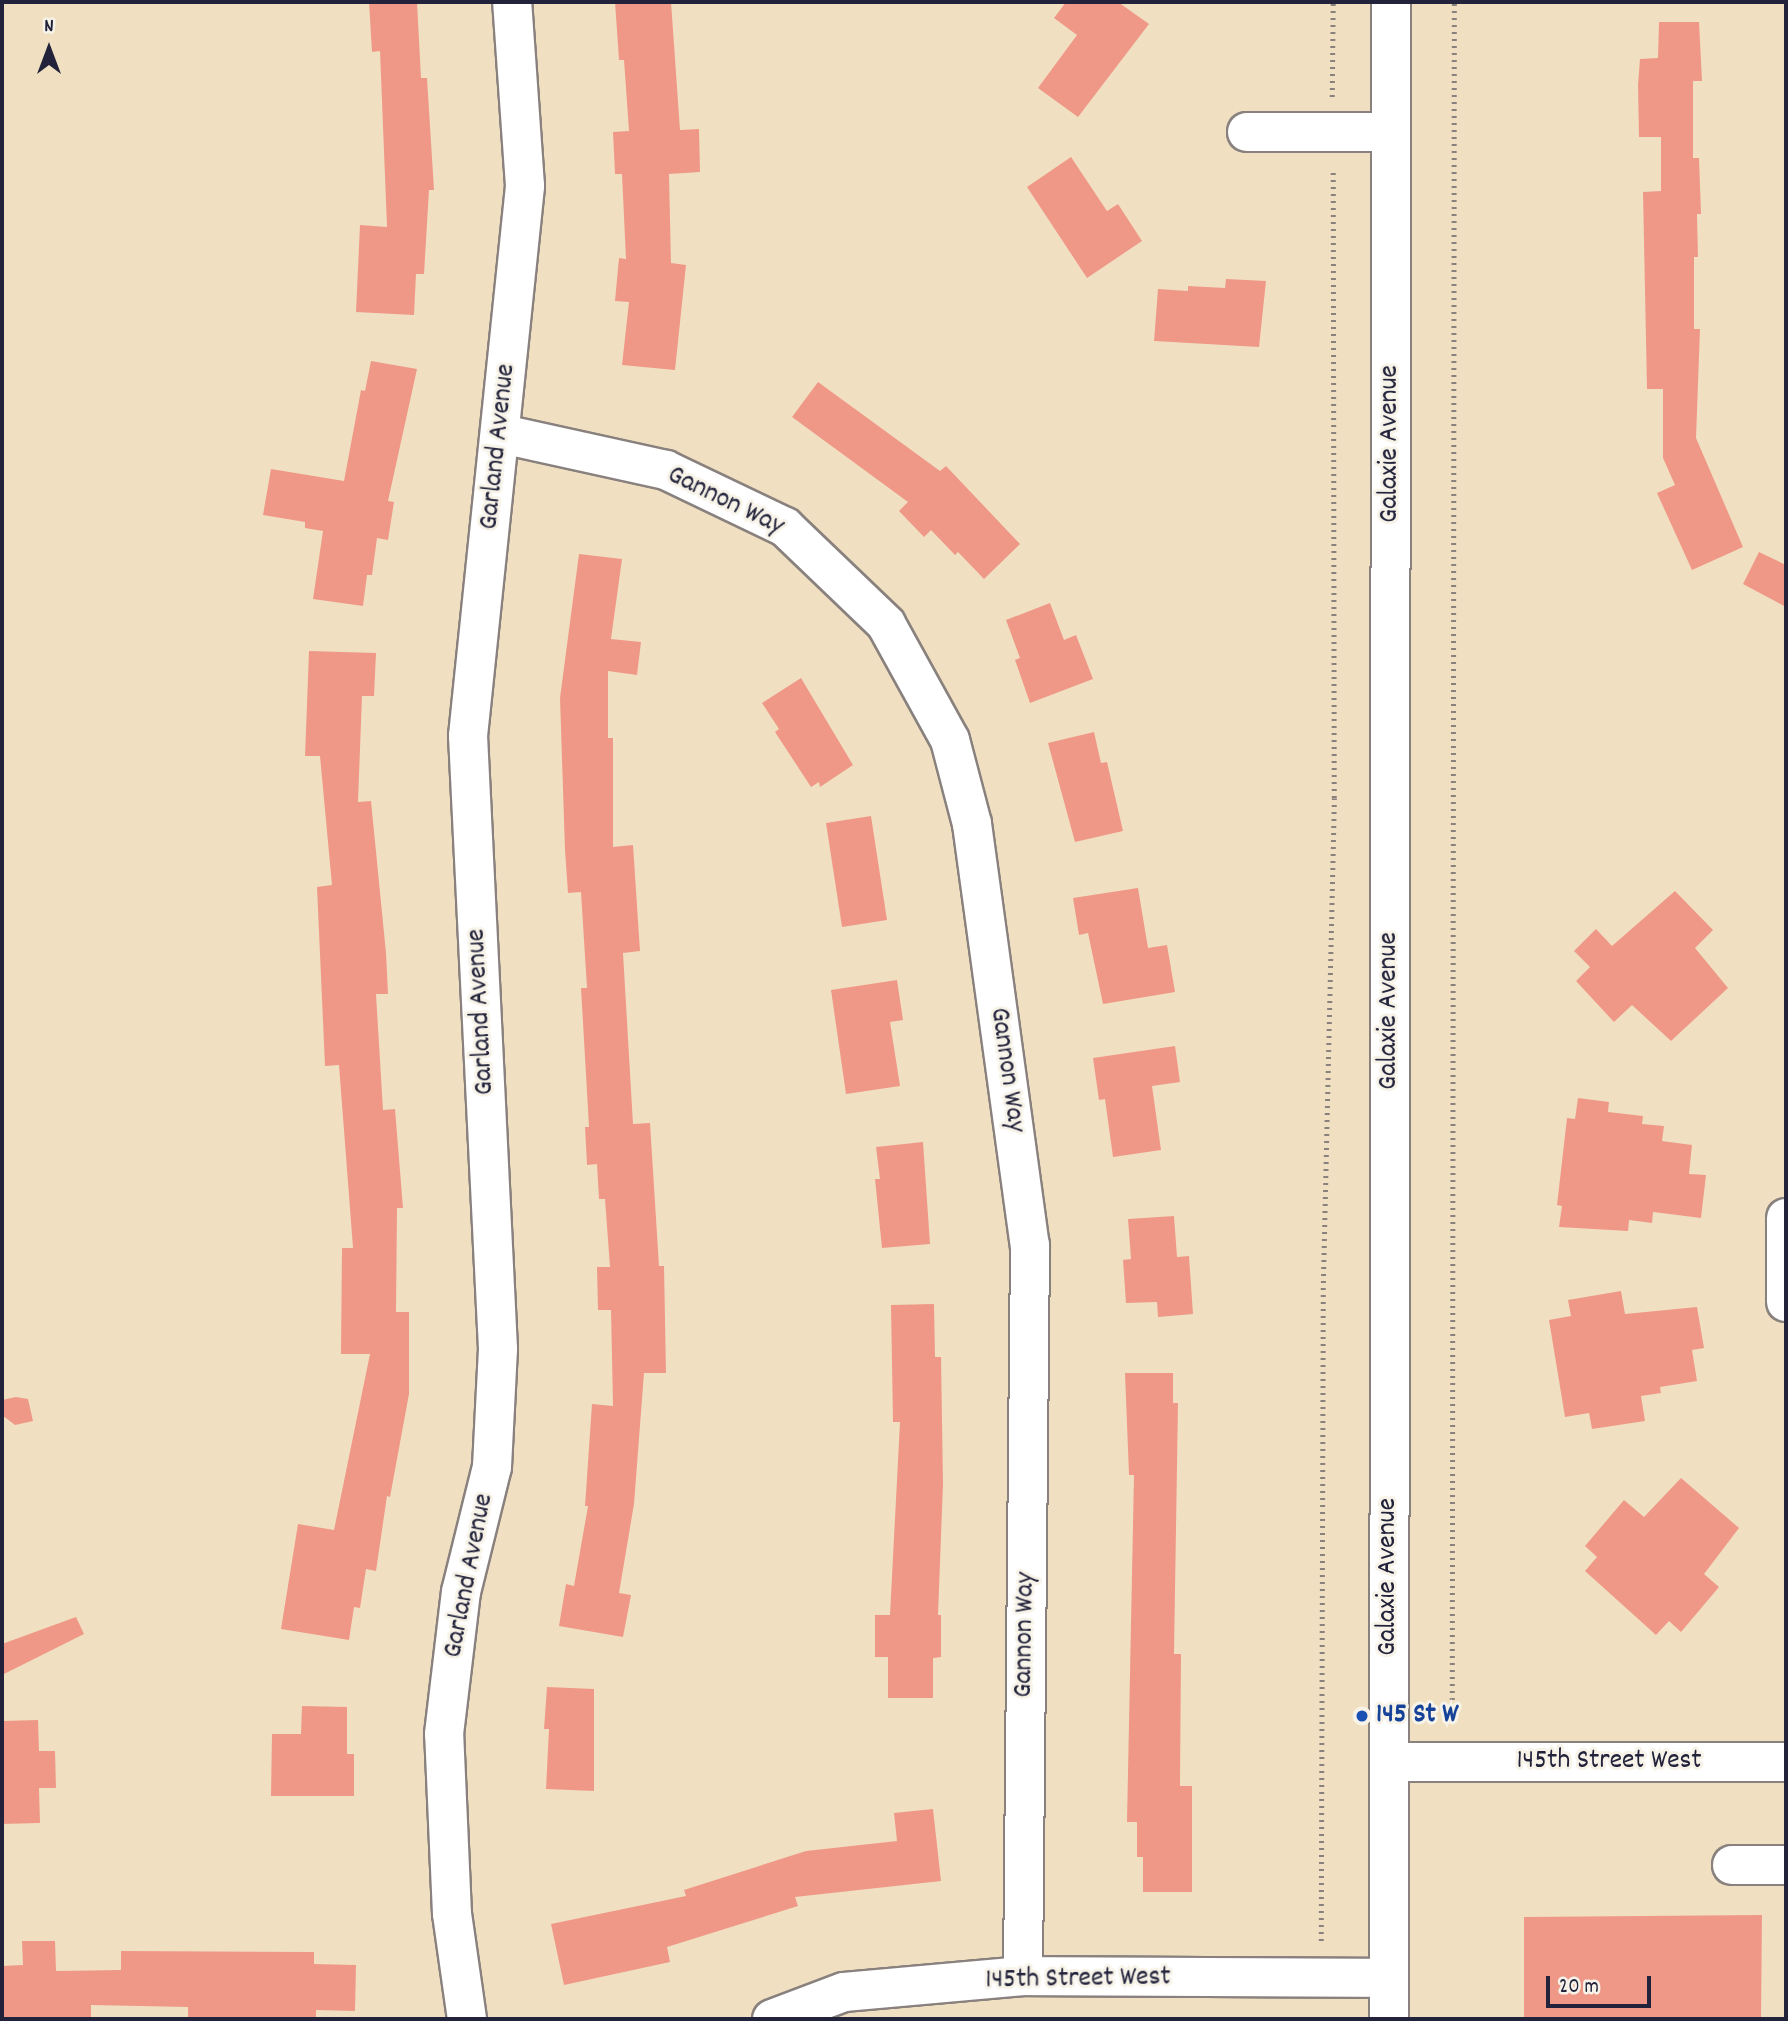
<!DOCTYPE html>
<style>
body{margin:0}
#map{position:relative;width:1788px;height:2021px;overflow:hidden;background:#f0e0c1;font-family:Dekko,sans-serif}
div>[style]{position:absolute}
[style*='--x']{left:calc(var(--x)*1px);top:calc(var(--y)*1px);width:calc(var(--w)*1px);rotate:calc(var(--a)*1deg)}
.building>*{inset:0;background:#ef9888}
.path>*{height:4.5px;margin-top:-2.25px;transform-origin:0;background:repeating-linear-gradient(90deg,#89817e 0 2px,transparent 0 7px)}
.roads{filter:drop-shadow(2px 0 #89817e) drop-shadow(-2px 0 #89817e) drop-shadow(0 2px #89817e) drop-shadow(0 -2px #89817e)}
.minor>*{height:38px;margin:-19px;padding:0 19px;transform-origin:19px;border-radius:19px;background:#fff}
.dots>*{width:19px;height:19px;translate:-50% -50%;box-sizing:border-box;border:4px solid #f7f3e8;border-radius:50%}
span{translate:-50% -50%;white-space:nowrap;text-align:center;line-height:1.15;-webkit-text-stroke:6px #f7f3e8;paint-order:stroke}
.street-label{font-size:28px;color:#22223b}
.transit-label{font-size:28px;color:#164399;font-weight:700}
.left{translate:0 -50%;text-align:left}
.frame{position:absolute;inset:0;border:4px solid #22223b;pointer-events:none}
.north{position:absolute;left:14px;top:14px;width:70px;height:70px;-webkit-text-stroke:5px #f7f3e8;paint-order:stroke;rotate:0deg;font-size:19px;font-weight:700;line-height:28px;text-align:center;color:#22223b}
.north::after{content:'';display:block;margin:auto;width:24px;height:32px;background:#22223b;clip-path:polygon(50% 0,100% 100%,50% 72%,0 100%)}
.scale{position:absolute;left:1546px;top:1976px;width:105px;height:32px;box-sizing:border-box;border:4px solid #22223b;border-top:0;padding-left:9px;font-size:21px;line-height:24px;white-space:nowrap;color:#22223b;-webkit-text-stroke:5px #f7f3e8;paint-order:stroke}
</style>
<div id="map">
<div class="building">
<div style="clip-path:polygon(369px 2px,417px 2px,421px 78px,427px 78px,434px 190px,429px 190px,424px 274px,416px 274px,414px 315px,356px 312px,360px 225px,387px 227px,380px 51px,372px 52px)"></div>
<div style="clip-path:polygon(615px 2px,671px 2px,680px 130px,699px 129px,700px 172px,669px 174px,671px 263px,686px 265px,675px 370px,622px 365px,629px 302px,615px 301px,619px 258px,626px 259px,622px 174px,615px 174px,613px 132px,629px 131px,624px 60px,619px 60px)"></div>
<div style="clip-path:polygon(1066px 2px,1118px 2px,1149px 24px,1078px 117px,1038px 88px,1077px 35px,1054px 18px)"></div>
<div style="clip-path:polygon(1659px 22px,1699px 22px,1702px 81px,1693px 81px,1693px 158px,1699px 158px,1701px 214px,1697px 214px,1698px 257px,1694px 257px,1694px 329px,1700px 329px,1696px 438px,1743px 547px,1692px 570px,1657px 493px,1675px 485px,1663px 458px,1663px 389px,1647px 389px,1643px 192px,1661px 191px,1661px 137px,1639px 137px,1638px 85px,1640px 59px,1658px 58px)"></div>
<div style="clip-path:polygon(1071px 157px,1107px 211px,1118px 204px,1142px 241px,1087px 278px,1027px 187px)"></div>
<div style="clip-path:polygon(1226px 279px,1266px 281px,1259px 347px,1154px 341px,1158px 289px,1188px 291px,1188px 286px,1225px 288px)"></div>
<div style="clip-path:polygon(371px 361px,417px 369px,388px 501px,394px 502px,388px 540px,377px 538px,372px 575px,367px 575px,363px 606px,313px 599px,323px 531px,305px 528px,305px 522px,263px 515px,271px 469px,344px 481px,361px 390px,365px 391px)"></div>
<div style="clip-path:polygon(818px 382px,940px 471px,946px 466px,1020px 544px,984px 579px,958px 552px,955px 555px,931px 530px,924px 537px,899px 511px,908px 502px,792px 417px)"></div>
<div style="clip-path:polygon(1759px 552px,1786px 565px,1786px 607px,1743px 584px)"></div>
<div style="clip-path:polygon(579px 554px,622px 559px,611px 639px,641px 642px,637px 675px,608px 671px,608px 738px,613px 738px,613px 847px,633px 845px,640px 951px,623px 953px,633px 1124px,650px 1123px,659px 1266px,664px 1266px,666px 1373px,644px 1373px,634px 1504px,619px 1593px,631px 1595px,623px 1637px,559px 1626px,566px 1584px,574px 1586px,588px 1506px,585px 1506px,592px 1404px,613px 1406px,611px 1310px,598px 1310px,597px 1267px,610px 1267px,605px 1199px,599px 1199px,597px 1164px,587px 1165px,585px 1127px,589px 1127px,581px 988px,587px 988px,581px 892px,568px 893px,565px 850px,560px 698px)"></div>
<div style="clip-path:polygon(1050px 603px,1064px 640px,1076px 635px,1093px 679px,1030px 703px,1015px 660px,1020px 658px,1006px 620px)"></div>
<div style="clip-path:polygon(309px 651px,376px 653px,374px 696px,362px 696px,358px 802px,371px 801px,386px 953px,388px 994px,376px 994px,383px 1110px,395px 1109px,403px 1208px,397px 1208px,396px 1312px,409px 1312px,409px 1394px,390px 1497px,387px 1496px,376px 1571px,366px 1569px,360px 1608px,354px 1607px,349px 1640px,281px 1629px,298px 1524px,334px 1530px,370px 1354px,341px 1354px,342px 1248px,353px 1248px,339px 1065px,325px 1066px,317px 887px,332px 885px,320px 756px,305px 756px)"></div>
<div style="clip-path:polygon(801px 678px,853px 765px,820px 787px,819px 782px,811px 787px,775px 732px,779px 729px,762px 703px)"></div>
<div style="clip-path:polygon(1094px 732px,1101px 763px,1107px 762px,1123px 831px,1075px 842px,1048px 743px)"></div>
<div style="clip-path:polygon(871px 816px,887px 920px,842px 927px,826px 823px)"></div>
<div style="clip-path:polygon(1138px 888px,1148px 948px,1167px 945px,1175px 992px,1103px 1004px,1088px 933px,1079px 935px,1073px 898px)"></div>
<div style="clip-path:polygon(1675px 891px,1713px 930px,1695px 948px,1728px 988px,1671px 1041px,1632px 1005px,1614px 1022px,1576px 981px,1590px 967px,1574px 951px,1596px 929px,1612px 946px)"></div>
<div style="clip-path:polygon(897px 980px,903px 1020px,890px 1022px,900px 1086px,846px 1094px,831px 990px)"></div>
<div style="clip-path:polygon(1175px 1046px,1180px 1082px,1152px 1086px,1161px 1150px,1113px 1157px,1105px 1099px,1099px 1100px,1093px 1058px)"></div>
<div style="clip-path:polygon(1578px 1098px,1609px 1102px,1608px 1112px,1643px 1116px,1642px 1124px,1664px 1126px,1662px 1141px,1692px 1145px,1689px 1174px,1706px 1175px,1701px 1218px,1653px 1212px,1652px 1223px,1629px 1220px,1628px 1231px,1559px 1227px,1562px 1206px,1557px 1205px,1567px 1118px,1575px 1119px)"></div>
<div style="clip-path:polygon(923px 1142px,930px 1244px,882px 1248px,875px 1179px,880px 1179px,876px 1147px)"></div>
<div style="clip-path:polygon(1174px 1216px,1177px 1257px,1189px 1256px,1193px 1314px,1158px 1317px,1157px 1302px,1126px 1303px,1123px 1260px,1131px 1259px,1128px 1219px)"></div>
<div style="clip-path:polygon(1621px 1291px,1625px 1314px,1697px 1307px,1704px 1348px,1692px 1350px,1697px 1381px,1660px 1387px,1661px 1393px,1641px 1396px,1645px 1421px,1592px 1429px,1589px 1413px,1565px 1417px,1549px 1320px,1571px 1316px,1568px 1300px)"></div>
<div style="clip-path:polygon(934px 1304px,935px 1357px,941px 1357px,943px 1484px,938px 1615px,941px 1615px,941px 1657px,933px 1658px,933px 1698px,888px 1698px,888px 1657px,875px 1657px,875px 1615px,890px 1615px,900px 1422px,893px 1422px,891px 1305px)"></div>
<div style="clip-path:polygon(1125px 1373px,1173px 1373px,1173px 1403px,1178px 1403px,1174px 1654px,1181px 1654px,1180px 1786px,1192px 1786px,1192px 1892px,1143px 1892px,1143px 1857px,1137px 1857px,1137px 1822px,1127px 1822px,1134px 1475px,1129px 1475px)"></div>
<div style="clip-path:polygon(16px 1397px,28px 1399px,33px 1421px,15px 1425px,2px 1415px,2px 1400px)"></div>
<div style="clip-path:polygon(1681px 1478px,1739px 1528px,1704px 1574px,1719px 1587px,1681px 1632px,1669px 1621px,1656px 1635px,1585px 1571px,1597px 1557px,1585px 1546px,1624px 1500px,1644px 1517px)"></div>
<div style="clip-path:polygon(76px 1617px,84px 1634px,2px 1675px,2px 1644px)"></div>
<div style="clip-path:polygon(547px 1687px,594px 1689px,594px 1791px,546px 1789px,549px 1729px,544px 1729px)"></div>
<div style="clip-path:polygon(302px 1706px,347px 1707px,347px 1754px,354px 1754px,354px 1796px,271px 1796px,272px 1734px,301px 1734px)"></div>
<div style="clip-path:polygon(38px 1720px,39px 1751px,55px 1751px,56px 1788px,39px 1788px,40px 1823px,2px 1824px,2px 1721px)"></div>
<div style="clip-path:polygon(933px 1809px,941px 1881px,795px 1897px,798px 1906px,667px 1947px,670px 1962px,564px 1985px,551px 1924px,686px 1896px,684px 1890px,806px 1851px,897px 1841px,894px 1813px)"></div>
<div style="clip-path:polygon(1762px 1915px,1761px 2019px,1524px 2019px,1524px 1917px)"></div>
<div style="clip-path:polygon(22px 1941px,55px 1941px,56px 1971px,121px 1970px,121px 1951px,314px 1952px,314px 1964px,356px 1965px,355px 2011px,316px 2010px,316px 2019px,269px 2019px,188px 2017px,188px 2007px,91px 2005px,91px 2017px,2px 2018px,2px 1966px,23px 1965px)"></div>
</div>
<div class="path">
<div style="--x:1332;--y:97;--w:95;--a:-89.4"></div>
<div style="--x:1452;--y:1721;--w:1719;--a:-89.93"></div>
<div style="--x:1321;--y:1941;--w:651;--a:-89.82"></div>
<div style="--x:1323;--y:1290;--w:492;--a:-88.7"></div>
<div style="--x:1334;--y:798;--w:629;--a:-90.09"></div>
</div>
<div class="roads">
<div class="minor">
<div style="--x:1247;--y:132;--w:144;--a:0"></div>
<div style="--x:502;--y:434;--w:168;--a:12.4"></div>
<div style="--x:666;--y:470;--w:132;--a:25.6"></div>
<div style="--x:785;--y:527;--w:140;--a:43.8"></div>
<div style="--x:886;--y:624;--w:132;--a:61.1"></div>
<div style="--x:950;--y:740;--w:87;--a:75.3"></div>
<div style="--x:972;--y:824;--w:425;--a:82.2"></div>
<div style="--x:1030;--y:1245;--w:731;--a:90.55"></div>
<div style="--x:1786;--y:1218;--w:84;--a:90"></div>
<div style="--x:1389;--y:1762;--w:397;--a:0"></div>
<div style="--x:1732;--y:1865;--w:54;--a:0"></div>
<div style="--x:467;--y:2019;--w:106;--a:-98.1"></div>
<div style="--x:452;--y:1914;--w:180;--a:-92.5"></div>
<div style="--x:444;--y:1734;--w:143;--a:-83.2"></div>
<div style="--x:461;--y:1592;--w:129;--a:-76.1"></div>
<div style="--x:492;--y:1467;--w:118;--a:-87.1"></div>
<div style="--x:498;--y:1349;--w:614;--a:-92.8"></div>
<div style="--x:468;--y:736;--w:553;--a:-84.08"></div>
<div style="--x:525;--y:186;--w:184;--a:-94"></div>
<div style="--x:772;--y:2019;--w:77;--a:-20.6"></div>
<div style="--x:844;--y:1992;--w:180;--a:-5.1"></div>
<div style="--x:1023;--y:1976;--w:366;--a:0.3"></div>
<div style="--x:1389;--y:2019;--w:2017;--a:-89.94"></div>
</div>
</div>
<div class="dots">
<div style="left:1362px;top:1716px;background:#1a4fb4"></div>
</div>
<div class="street-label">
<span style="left:1391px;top:444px;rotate:-90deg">Galaxie Avenue</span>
<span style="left:499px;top:447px;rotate:-84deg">Garland Avenue</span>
<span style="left:725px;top:502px;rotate:26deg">Gannon Way</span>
<span style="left:1390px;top:1011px;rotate:-90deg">Galaxie Avenue</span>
<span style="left:482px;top:1012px;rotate:-93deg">Garland Avenue</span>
<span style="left:1006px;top:1070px;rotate:82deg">Gannon Way</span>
<span style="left:470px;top:1576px;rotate:-79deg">Garland Avenue</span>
<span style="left:1389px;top:1577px;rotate:-90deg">Galaxie Avenue</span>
<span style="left:1026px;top:1635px;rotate:-89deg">Gannon Way</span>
<span style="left:1609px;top:1762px">145th Street West</span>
<span style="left:1078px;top:1980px;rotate:-1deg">145th Street West</span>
</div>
<div class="transit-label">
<span class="left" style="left:1376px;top:1716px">145 St W</span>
</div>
<div class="frame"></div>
<div class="north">N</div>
<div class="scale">20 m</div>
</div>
